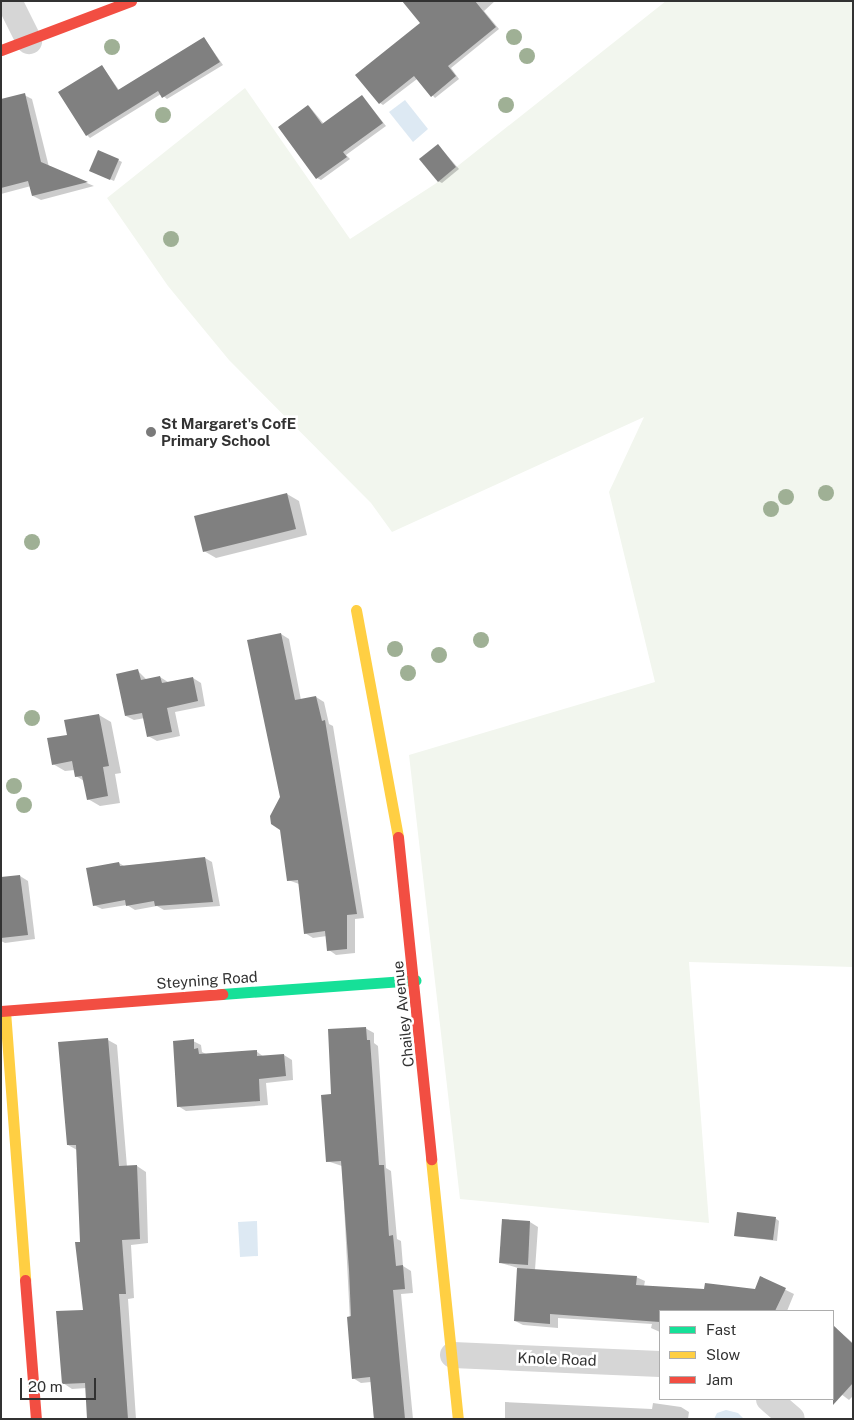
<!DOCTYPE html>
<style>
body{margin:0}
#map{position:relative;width:854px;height:1420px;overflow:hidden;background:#fff;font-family:"Public Sans",sans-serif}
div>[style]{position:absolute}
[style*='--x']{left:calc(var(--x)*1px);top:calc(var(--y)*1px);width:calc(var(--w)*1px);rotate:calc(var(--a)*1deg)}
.green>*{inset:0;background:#f2f6ee}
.water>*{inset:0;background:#dde9f3}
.shadow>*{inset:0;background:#0003}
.building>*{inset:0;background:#808080}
.street>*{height:26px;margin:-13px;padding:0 13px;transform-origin:13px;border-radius:13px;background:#d6d6d6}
.fast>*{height:11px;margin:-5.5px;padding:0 5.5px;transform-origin:5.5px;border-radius:5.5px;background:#16e098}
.slow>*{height:11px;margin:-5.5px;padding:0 5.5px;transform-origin:5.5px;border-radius:5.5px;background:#ffcf43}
.jam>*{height:11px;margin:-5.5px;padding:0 5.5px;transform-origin:5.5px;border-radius:5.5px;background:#f24e42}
.trees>*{width:16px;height:16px;margin:-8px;border-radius:50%;background:#9fb095}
.dots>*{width:14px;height:14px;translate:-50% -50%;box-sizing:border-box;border:2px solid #fff;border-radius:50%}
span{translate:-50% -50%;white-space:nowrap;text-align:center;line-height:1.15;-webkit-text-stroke:5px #fff;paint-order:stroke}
.poi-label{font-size:15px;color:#323232;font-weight:700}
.left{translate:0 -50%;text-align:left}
.street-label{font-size:15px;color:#323232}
.frame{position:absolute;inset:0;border:2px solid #323232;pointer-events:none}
.legend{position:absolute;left:659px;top:1310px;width:175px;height:90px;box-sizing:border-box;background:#fff;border:1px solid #adadad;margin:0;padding:6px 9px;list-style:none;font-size:15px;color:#323232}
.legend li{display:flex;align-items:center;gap:10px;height:25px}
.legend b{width:25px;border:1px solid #adadad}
.scale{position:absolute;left:20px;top:1378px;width:76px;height:22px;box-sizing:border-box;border:2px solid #323232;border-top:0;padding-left:6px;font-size:15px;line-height:18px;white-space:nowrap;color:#323232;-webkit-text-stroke:4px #fff;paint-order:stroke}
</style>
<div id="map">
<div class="green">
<div style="clip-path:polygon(666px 1px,853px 1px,853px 967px,689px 962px,709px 1223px,460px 1199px,409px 755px,655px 682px,609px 492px,644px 417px,392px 532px,371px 503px,229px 360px,168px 286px,107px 198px,245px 88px,350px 239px,435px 184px)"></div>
</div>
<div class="water">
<div style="clip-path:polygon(405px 100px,428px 129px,413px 142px,389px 112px)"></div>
<div style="clip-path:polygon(257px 1221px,258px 1256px,240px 1257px,238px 1222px)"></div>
<div style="clip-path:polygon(726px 1410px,738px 1413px,744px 1419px,714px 1419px,717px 1413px)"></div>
</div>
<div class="shadow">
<div style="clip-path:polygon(415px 1px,495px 1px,484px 11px,499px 29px,451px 68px,459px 79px,435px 98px,417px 79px,383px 105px,380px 103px,422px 23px)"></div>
<div style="clip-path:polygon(204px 38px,223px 65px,167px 99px,161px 94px,90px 138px,87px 135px,102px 66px,119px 90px)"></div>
<div style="clip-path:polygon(24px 95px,32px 99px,49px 167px,94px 186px,41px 200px,33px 196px,31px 186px,1px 194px,1px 166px)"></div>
<div style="clip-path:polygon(362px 96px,386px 126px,346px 155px,350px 159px,321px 180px,317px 178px,309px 106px,324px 124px)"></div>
<div style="clip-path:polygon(438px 145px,459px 169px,442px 183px,438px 181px)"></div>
<div style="clip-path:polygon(118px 160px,122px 162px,114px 181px,94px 172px)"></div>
<div style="clip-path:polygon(287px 494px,299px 501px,307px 535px,216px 558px,204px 551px)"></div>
<div style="clip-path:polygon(281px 634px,289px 639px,301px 700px,316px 697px,324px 702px,329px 724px,333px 726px,364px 918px,355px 919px,355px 953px,336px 955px,329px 950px,327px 936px,313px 938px,305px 933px,299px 884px,288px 880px,281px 798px)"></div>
<div style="clip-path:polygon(138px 671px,147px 680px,160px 677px,168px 682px,193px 678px,201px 683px,205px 706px,175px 712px,180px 736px,157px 741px,148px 736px,145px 718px,134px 720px,126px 716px)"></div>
<div style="clip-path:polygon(99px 715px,111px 722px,121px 773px,115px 774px,120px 803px,100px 806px,88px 799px,84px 781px,76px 776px,75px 770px,65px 771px,53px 764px)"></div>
<div style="clip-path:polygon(205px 858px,212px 862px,220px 906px,164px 910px,157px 906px,135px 910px,127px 905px,102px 909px,94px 905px,119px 863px,124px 866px)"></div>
<div style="clip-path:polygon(20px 876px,28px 881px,35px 939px,5px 943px,1px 941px,1px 879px)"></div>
<div style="clip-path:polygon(365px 1028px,374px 1033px,374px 1043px,378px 1046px,386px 1168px,391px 1171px,397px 1239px,401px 1241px,403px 1266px,411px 1271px,413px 1293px,401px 1294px,413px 1419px,374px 1419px,371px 1382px,361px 1383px,353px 1378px,342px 1166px,327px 1161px,332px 1095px)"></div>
<div style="clip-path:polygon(108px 1040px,117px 1045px,127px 1167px,137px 1166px,146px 1172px,148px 1243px,131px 1245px,134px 1298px,128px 1299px,136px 1419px,88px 1419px,87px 1388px,72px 1389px,63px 1383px,84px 1311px,77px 1150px,68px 1145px)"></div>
<div style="clip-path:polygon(193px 1041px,201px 1045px,202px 1052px,206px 1054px,256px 1051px,264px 1057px,284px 1055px,292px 1060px,293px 1080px,266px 1083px,268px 1105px,186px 1111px,178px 1106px)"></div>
<div style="clip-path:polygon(775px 1218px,779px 1221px,777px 1241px,735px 1236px)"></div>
<div style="clip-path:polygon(530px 1222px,538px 1227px,535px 1270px,636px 1277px,645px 1281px,644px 1286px,705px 1290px,756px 1290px,761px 1278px,794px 1294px,787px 1311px,660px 1311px,660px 1332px,651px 1328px,652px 1324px,558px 1318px,558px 1328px,523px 1325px,515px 1321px,518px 1268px,501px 1263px)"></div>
<div style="clip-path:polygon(833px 1326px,853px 1343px,853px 1396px,849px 1400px,833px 1388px)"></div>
<div style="clip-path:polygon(505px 1402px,652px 1409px,653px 1403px,681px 1407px,689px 1412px,688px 1419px,505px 1419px)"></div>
</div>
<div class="building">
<div style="clip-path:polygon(402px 1px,475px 1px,496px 27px,448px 66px,456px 76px,431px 97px,414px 76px,379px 104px,355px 75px,420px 23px)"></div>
<div style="clip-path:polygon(204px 37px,220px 62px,162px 98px,158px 91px,86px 136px,58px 92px,102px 65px,118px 90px)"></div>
<div style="clip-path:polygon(25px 93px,41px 162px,88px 182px,32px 196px,28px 181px,1px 188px,1px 99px)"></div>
<div style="clip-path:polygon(362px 95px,383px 123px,343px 152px,347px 157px,316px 179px,278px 127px,308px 105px,322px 124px)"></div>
<div style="clip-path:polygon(438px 144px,456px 167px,438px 182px,419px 159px)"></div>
<div style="clip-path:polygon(98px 150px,119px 159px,110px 180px,89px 171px)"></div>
<div style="clip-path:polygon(287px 493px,296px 529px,203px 552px,194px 516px)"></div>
<div style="clip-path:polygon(281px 633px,295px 700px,316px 696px,322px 721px,325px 720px,357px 914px,347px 915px,347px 949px,327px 951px,325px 931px,304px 934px,298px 880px,287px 881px,280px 830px,271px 824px,270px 816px,280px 797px,247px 640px)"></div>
<div style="clip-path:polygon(138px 669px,141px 680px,160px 676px,162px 683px,193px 677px,198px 701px,167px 708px,172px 732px,147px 737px,142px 713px,125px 716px,116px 674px)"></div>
<div style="clip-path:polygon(99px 714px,109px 766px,103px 767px,108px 796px,87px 800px,82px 776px,75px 777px,72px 761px,52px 765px,47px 738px,67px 735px,64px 720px)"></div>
<div style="clip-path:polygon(205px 857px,213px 902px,155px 906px,154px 901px,126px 906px,125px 900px,93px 906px,86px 868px,119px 862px,120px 866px)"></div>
<div style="clip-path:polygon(20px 875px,28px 935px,1px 938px,1px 877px)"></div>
<div style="clip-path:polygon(366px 1027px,367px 1040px,370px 1040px,379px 1165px,384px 1165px,389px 1236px,393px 1235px,396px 1266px,403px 1265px,405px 1289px,393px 1290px,405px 1419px,374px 1419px,370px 1377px,352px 1379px,347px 1317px,351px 1316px,349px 1270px,341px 1161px,326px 1162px,321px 1095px,331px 1094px,328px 1029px)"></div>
<div style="clip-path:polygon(108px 1038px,119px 1166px,137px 1165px,140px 1239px,122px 1240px,126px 1294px,119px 1294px,128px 1419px,87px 1419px,85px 1383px,62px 1384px,58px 1335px,56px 1311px,83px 1310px,75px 1242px,80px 1242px,76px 1145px,67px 1145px,58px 1042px)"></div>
<div style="clip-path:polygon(194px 1039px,194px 1049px,198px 1048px,199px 1054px,257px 1050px,257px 1056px,284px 1054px,286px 1076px,259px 1079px,260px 1101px,177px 1107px,173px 1041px)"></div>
<div style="clip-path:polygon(737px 1212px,776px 1217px,773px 1240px,734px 1236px)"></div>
<div style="clip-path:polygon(502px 1219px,530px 1221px,528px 1265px,499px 1263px)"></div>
<div style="clip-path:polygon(517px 1268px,637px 1276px,636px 1285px,704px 1289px,705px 1283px,755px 1289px,760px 1276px,786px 1288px,775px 1311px,660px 1311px,660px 1322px,550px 1314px,550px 1324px,514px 1321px)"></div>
<div style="clip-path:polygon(833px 1325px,853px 1344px,853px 1383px,833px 1405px)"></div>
</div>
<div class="street">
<div style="--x:9;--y:1;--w:45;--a:63.4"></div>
<div style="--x:453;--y:1355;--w:207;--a:2.5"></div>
<div style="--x:769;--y:1399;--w:30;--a:41"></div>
</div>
<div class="fast">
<div style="--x:222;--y:994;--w:194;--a:-4.1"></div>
</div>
<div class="slow">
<div style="--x:356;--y:610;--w:231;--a:79.5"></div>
<div style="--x:5;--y:1011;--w:270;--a:85.7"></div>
<div style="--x:431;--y:1159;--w:261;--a:84.1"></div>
</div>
<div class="jam">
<div style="--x:1;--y:50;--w:139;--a:-20.7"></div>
<div style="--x:398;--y:837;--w:324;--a:84.1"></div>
<div style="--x:1;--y:1011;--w:222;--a:-4.4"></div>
<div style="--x:25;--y:1280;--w:139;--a:85.5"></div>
</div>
<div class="trees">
<div style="left:514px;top:37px"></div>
<div style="left:112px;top:47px"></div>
<div style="left:527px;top:56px"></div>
<div style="left:506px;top:105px"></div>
<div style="left:163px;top:115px"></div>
<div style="left:171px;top:239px"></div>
<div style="left:826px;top:493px"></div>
<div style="left:786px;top:497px"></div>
<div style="left:771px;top:509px"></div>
<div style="left:32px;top:542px"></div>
<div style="left:481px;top:640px"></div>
<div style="left:395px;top:649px"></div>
<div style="left:439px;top:655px"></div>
<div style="left:408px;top:673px"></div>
<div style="left:32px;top:718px"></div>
<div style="left:14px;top:786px"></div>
<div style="left:24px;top:805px"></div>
</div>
<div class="dots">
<div style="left:151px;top:432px;background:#7a7a7a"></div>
</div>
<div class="poi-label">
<span class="left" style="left:161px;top:432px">St Margaret's CofE<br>Primary School</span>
</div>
<div class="street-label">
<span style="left:207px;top:980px;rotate:-4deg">Steyning Road</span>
<span style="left:403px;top:1014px;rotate:-96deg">Chailey Avenue</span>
<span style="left:557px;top:1359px;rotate:2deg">Knole Road</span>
</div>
<div class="frame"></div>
<ul class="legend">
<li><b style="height:6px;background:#16e098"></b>Fast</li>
<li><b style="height:6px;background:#ffcf43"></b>Slow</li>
<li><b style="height:6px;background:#f24e42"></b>Jam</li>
</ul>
<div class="scale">20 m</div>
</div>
